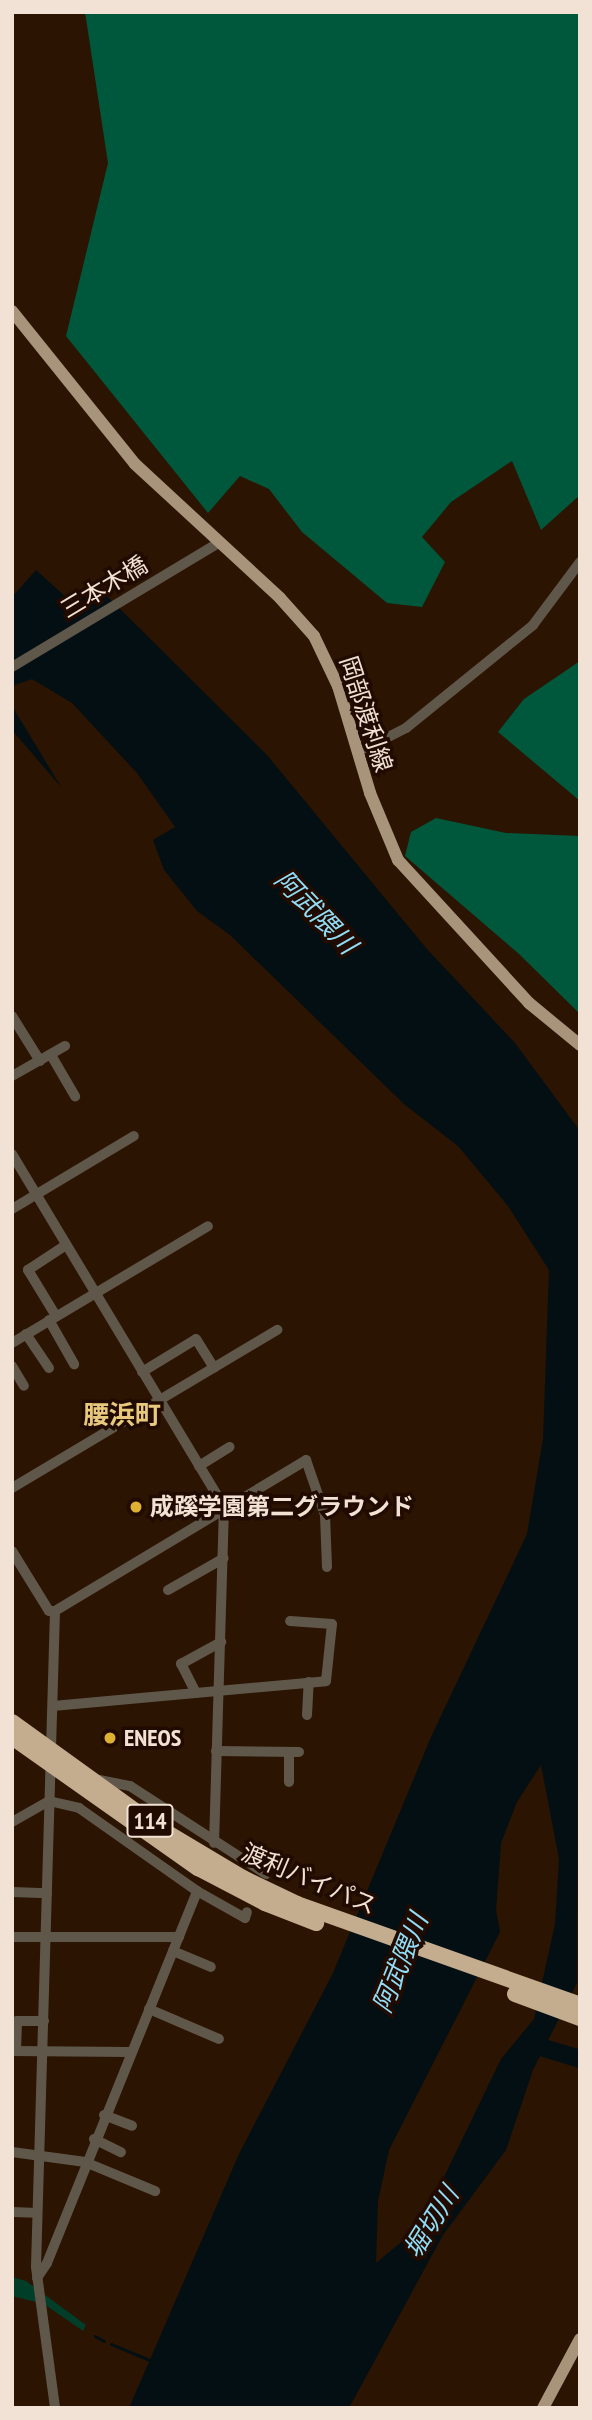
<!DOCTYPE html>
<meta charset="utf-8">
<style>
body{margin:0}
#map{position:relative;width:592px;height:2420px;overflow:hidden;background:#2b1401;font-family:"PT Sans Narrow","Noto Sans JP",sans-serif}
div>[style]{position:absolute}
[style*='--x']{left:calc(var(--x)*1px);top:calc(var(--y)*1px);width:calc(var(--w)*1px);rotate:calc(var(--a)*1deg)}
.green>*{inset:0;background:#003e29}
.forest>*{inset:0;background:#00583c}
.water>*{inset:0;background:#030f13}
.stream>*{height:2.5px;margin:-1.25px;padding:0 1.25px;transform-origin:1.25px;border-radius:1.25px;background:#030f13}
.river>*{height:18px;margin:-9px;padding:0 9px;transform-origin:9px;border-radius:9px;background:#030f13}
.minor>*{height:10px;margin:-5px;padding:0 5px;transform-origin:5px;border-radius:5px;background:#60574b}
.major>*{height:12px;margin:-6px;padding:0 6px;transform-origin:6px;border-radius:6px;background:#a7947b}
.highway>*{height:16px;margin:-8px;padding:0 8px;transform-origin:8px;border-radius:8px;background:#c4ac8e}
.dots>*{width:19px;height:19px;translate:-50% -50%;box-sizing:border-box;border:4px solid #210b00;border-radius:50%}
span{translate:-50% -50%;white-space:nowrap;text-align:center;line-height:1.15;-webkit-text-stroke:7px #210b00;paint-order:stroke}
.shield-label span{padding:2px 5px;background:#210b00;border:2px solid;border-radius:5px;-webkit-text-stroke-width:0}
.shield-label{font-size:23px;color:#f2e1d5;font-weight:700}
.street-label{font-size:24px;color:#f2e1d5}
.poi-label{font-size:24px;color:#f2e1d5;font-weight:700}
.left{translate:0 -50%;text-align:left}
.water-label{font-size:26px;color:#90ddf8;font-style:italic}
.neighbourhood-label{font-size:26px;color:#e7c87d;font-weight:700}
.frame{position:absolute;inset:0;border:14px solid #f2e1d5;pointer-events:none}
</style>
<div id="map">
<div class="green">
<div style="clip-path:polygon(12px 2277px,26px 2281px,86px 2325px,83px 2331px,44px 2304px,12px 2296px)"></div>
</div>
<div class="forest">
<div style="clip-path:polygon(85px 12px,580px 12px,580px 495px,541px 530px,512px 461px,451px 502px,422px 537px,445px 562px,422px 607px,387px 603px,302px 532px,269px 489px,240px 476px,208px 513px,66px 336px,108px 163px)"></div>
<div style="clip-path:polygon(580px 661px,580px 801px,498px 732px,524px 699px)"></div>
<div style="clip-path:polygon(436px 818px,506px 833px,580px 836px,580px 1014px,519px 954px,405px 856px,411px 832px)"></div>
</div>
<div class="water">
<div style="clip-path:polygon(evenodd,36px 570px,76px 606px,94px 583px,267px 755px,426px 948px,515px 1043px,580px 1131px,577px 1983px,533px 2070px,506px 2150px,443px 2235px,349px 2408px,129px 2408px,239px 2154px,333px 1973px,431px 1737px,527px 1534px,543px 1439px,549px 1270px,508px 1206px,458px 1146px,405px 1105px,230px 935px,197px 911px,164px 870px,153px 840px,175px 827px,137px 773px,72px 703px,32px 679px,12px 686px,12px 597px,36px 570px,541px 1765px,559px 1859px,555px 1924px,534px 2019px,501px 2059px,429px 2208px,411px 2234px,376px 2263px,378px 2201px,389px 2150px,500px 1932px,496px 1910px,501px 1843px,517px 1802px,541px 1765px)"></div>
<div style="clip-path:polygon(12px 706px,61px 787px,12px 730px)"></div>
</div>
<div class="stream">
<div style="--x:95;--y:2336;--w:10;--a:29"></div>
<div style="--x:111;--y:2344;--w:42;--a:22.3"></div>
</div>
<div class="river">
<div style="--x:526;--y:2054;--w:12;--a:-48"></div>
<div style="--x:534;--y:2045;--w:48;--a:16.9"></div>
</div>
<div class="minor">
<div style="--x:12;--y:667;--w:240;--a:-31"></div>
<div style="--x:359;--y:752;--w:53;--a:-27.1"></div>
<div style="--x:406;--y:728;--w:164;--a:-39"></div>
<div style="--x:533;--y:625;--w:79;--a:-53.3"></div>
<div style="--x:12;--y:1016;--w:53;--a:58.1"></div>
<div style="--x:51;--y:1055;--w:48;--a:59.7"></div>
<div style="--x:12;--y:1076;--w:61;--a:-29.5"></div>
<div style="--x:12;--y:1154;--w:412;--a:59"></div>
<div style="--x:224;--y:1507;--w:336;--a:91.7"></div>
<div style="--x:12;--y:1209;--w:142;--a:-30.9"></div>
<div style="--x:56;--y:1316;--w:54;--a:-121.3"></div>
<div style="--x:28;--y:1270;--w:45;--a:-33.3"></div>
<div style="--x:49;--y:1320;--w:51;--a:60.4"></div>
<div style="--x:26;--y:1334;--w:41;--a:55.9"></div>
<div style="--x:12;--y:1343;--w:228;--a:-30.8"></div>
<div style="--x:12;--y:1366;--w:23;--a:59"></div>
<div style="--x:142;--y:1372;--w:63;--a:-31.4"></div>
<div style="--x:196;--y:1339;--w:34;--a:58"></div>
<div style="--x:199;--y:1466;--w:36;--a:-32"></div>
<div style="--x:12;--y:1488;--w:309;--a:-30.8"></div>
<div style="--x:12;--y:1551;--w:70;--a:58.3"></div>
<div style="--x:49;--y:1611;--w:6;--a:0"></div>
<div style="--x:168;--y:1590;--w:64;--a:-29.7"></div>
<div style="--x:55;--y:1611;--w:656;--a:91.66"></div>
<div style="--x:36;--y:2267;--w:142;--a:82.3"></div>
<div style="--x:55;--y:1611;--w:293;--a:-31"></div>
<div style="--x:306;--y:1460;--w:58;--a:70.9"></div>
<div style="--x:325;--y:1515;--w:52;--a:87.8"></div>
<div style="--x:196;--y:1693;--w:33;--a:-117"></div>
<div style="--x:181;--y:1664;--w:46;--a:-28.8"></div>
<div style="--x:53;--y:1706;--w:274;--a:-5.2"></div>
<div style="--x:326;--y:1681;--w:57;--a:-84"></div>
<div style="--x:332;--y:1624;--w:42;--a:-175.9"></div>
<div style="--x:307;--y:1715;--w:33;--a:-87"></div>
<div style="--x:216;--y:1751;--w:83;--a:0.7"></div>
<div style="--x:94;--y:1779;--w:37;--a:11"></div>
<div style="--x:130;--y:1786;--w:162;--a:32.9"></div>
<div style="--x:289;--y:1782;--w:30;--a:-90"></div>
<div style="--x:12;--y:1822;--w:43;--a:-29.6"></div>
<div style="--x:49;--y:1801;--w:31;--a:13"></div>
<div style="--x:79;--y:1808;--w:144;--a:35.1"></div>
<div style="--x:197;--y:1891;--w:55;--a:29.4"></div>
<div style="--x:245;--y:1918;--w:6;--a:-72"></div>
<div style="--x:12;--y:1892;--w:35;--a:2"></div>
<div style="--x:12;--y:1937;--w:167;--a:0"></div>
<div style="--x:173;--y:1951;--w:41;--a:22.8"></div>
<div style="--x:149;--y:2009;--w:76;--a:23.2"></div>
<div style="--x:12;--y:2051;--w:117;--a:0.5"></div>
<div style="--x:16;--y:2051;--w:30;--a:-88"></div>
<div style="--x:17;--y:2021;--w:27;--a:0"></div>
<div style="--x:104;--y:2115;--w:30;--a:21"></div>
<div style="--x:94;--y:2139;--w:30;--a:26"></div>
<div style="--x:12;--y:2152;--w:74;--a:7.8"></div>
<div style="--x:85;--y:2162;--w:76;--a:22.5"></div>
<div style="--x:12;--y:2212;--w:25;--a:2"></div>
<div style="--x:37;--y:2278;--w:18;--a:-56"></div>
<div style="--x:47;--y:2263;--w:401;--a:-68"></div>
</div>
<div class="major">
<div style="--x:12;--y:311;--w:196;--a:51.2"></div>
<div style="--x:135;--y:464;--w:197;--a:42.7"></div>
<div style="--x:280;--y:598;--w:51;--a:48.2"></div>
<div style="--x:314;--y:636;--w:55;--a:64.4"></div>
<div style="--x:338;--y:686;--w:112;--a:73.3"></div>
<div style="--x:370;--y:793;--w:73;--a:67.3"></div>
<div style="--x:398;--y:860;--w:194;--a:47.5"></div>
<div style="--x:529;--y:1003;--w:66;--a:39.5"></div>
<div style="--x:543;--y:2408;--w:78;--a:-61.8"></div>
</div>
<div class="highway">
<div style="--x:12;--y:1722;--w:178;--a:35.8"></div>
<div style="--x:156;--y:1826;--w:101;--a:30.9"></div>
<div style="--x:243;--y:1878;--w:60;--a:25.7"></div>
<div style="--x:297;--y:1904;--w:300;--a:19.6"></div>
<div style="--x:12;--y:1737;--w:228;--a:35.2"></div>
<div style="--x:198;--y:1868;--w:76;--a:27.6"></div>
<div style="--x:265;--y:1903;--w:55;--a:21.4"></div>
<div style="--x:515;--y:1994;--w:69;--a:20.3"></div>
</div>
<div class="dots">
<div style="left:136px;top:1507px;background:#deb133"></div>
<div style="left:110px;top:1738px;background:#deb133"></div>
</div>
<div class="shield-label">
<span style="left:150px;top:1821px">114</span>
</div>
<div class="street-label">
<span style="left:104px;top:587px;rotate:-31deg">三本木橋</span>
<span style="left:366px;top:714px;rotate:72deg">岡部渡利線</span>
<span style="left:309px;top:1879px;rotate:23deg">渡利バイパス</span>
</div>
<div class="poi-label">
<span class="left" style="left:150px;top:1507px">成蹊学園第二グラウンド</span>
<span class="left" style="left:124px;top:1738px">ENEOS</span>
</div>
<div class="water-label">
<span style="left:316px;top:912px;rotate:46deg">阿武隈川</span>
<span style="left:400px;top:1963px;rotate:-68deg">阿武隈川</span>
<span style="left:431px;top:2222px;rotate:-58deg">堀切川</span>
</div>
<div class="neighbourhood-label">
<span style="left:122px;top:1415px">腰浜町</span>
</div>
<div class="frame"></div>
</div>
